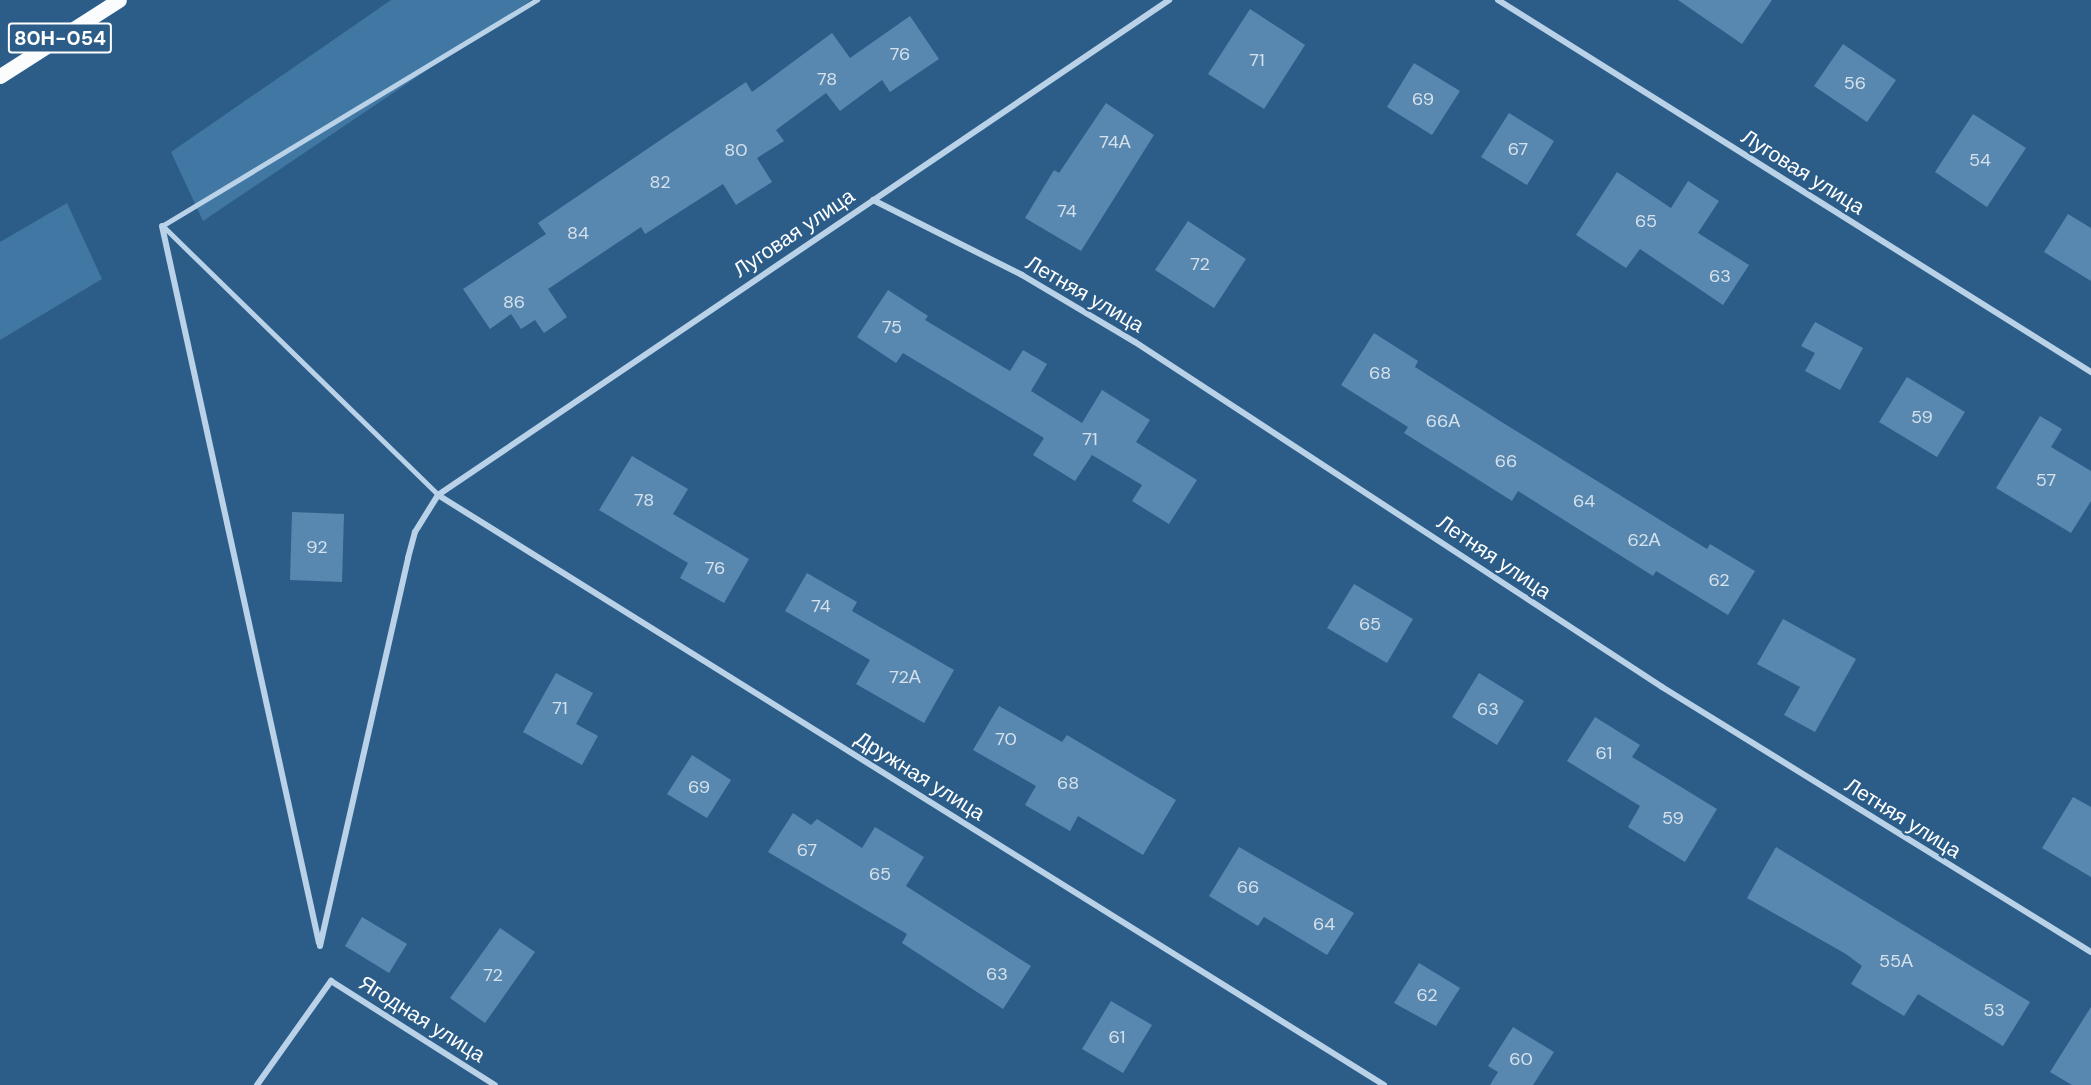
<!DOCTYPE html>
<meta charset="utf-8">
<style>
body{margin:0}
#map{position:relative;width:2091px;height:1085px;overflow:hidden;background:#2c5d88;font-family:"DM Sans",sans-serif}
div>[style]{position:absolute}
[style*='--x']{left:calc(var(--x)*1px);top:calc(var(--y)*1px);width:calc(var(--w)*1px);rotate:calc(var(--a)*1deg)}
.green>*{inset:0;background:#4177a3}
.building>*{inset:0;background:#5888b0}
.lane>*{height:4.5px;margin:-2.25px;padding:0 2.25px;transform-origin:2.25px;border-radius:2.25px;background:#b9d2e8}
.street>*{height:6px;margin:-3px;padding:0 3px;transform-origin:3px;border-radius:3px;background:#b9d2e8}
.primary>*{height:15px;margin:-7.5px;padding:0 7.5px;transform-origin:7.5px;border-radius:7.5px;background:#fafcfe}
span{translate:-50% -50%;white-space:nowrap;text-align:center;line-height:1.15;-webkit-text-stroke:4.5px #2c5d88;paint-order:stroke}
.number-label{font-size:18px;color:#d5e1eb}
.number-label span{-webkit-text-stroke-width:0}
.shield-label span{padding:2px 4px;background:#2c5d88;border:2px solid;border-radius:4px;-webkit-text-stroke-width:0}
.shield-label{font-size:20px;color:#fff;font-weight:700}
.street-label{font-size:21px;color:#fff}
</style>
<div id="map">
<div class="green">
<div style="clip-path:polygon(391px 0,531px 0,203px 221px,171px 152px)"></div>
<div style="clip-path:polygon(67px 203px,102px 279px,0 340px,0 242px)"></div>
</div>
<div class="building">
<div style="clip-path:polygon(1678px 0,1772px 0,1742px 44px)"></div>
<div style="clip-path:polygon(1250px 9px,1305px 45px,1264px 109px,1208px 74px)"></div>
<div style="clip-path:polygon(910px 16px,939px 59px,890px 92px,882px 80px,840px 111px,826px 93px,776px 130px,784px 141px,757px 158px,772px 182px,736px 205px,723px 184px,645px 234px,641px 227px,548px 289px,567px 317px,544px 333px,535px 320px,521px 329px,511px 314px,490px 329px,463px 289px,546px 234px,538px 223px,746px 82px,752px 92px,832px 33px,850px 58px)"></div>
<div style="clip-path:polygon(1843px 44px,1896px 80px,1867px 122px,1814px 86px)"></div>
<div style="clip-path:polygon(1414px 63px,1460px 91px,1432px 135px,1387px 107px)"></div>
<div style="clip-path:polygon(1106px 103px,1154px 135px,1081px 251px,1025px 218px,1054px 170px,1059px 173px)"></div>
<div style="clip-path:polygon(1509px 113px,1554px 141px,1527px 185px,1481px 157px)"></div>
<div style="clip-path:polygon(1973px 114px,2026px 148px,1987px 207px,1935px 172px)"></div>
<div style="clip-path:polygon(1617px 172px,1671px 208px,1688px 181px,1719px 201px,1698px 233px,1749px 265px,1723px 305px,1640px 249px,1626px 268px,1576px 235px)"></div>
<div style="clip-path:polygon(2068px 214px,2091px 228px,2091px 281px,2044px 252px)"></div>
<div style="clip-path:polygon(1188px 221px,1246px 259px,1214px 308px,1155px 270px)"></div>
<div style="clip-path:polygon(888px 290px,928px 316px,925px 320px,1010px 371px,1023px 350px,1047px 364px,1031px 391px,1082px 423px,1102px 390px,1150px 420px,1136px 442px,1197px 480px,1169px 524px,1132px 501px,1142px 485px,1092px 455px,1075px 481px,1033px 455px,1044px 438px,903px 353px,896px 363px,857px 337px)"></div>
<div style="clip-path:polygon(1815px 322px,1863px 348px,1840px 390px,1805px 371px,1815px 353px,1801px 346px)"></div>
<div style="clip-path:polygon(1374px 333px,1418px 361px,1415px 367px,1500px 421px,1707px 549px,1710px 544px,1755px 571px,1728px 615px,1656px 571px,1653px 576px,1518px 491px,1512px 501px,1404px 433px,1408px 427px,1341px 385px)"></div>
<div style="clip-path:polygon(1907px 377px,1965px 412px,1937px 457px,1879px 422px)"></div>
<div style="clip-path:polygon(2040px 416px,2062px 429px,2051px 447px,2091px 471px,2091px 501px,2071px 533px,1996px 488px)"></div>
<div style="clip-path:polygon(632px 456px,688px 489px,673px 514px,749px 559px,724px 603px,680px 578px,688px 563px,599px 510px)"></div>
<div style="clip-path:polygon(292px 512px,344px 514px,342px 582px,290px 580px)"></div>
<div style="clip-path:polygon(807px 573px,857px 602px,852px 611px,954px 670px,924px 723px,856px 684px,870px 660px,785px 611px)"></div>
<div style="clip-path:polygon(1354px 584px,1413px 619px,1387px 663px,1327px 628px)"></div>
<div style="clip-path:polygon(1783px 619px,1856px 659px,1815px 732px,1784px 715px,1800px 687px,1757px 664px)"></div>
<div style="clip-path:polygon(556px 673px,593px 693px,576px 724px,598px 736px,582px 765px,523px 732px)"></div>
<div style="clip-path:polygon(1479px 673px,1524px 701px,1497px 745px,1452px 717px)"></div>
<div style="clip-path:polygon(999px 706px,1062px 742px,1067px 735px,1176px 800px,1143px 855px,1078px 816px,1070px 831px,1025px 805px,1036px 786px,973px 750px)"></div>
<div style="clip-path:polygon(1595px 717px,1640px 745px,1632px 757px,1717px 809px,1685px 862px,1628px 827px,1640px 806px,1567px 761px)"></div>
<div style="clip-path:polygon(692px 755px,731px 780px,707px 818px,667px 794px)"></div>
<div style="clip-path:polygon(2073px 797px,2091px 807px,2091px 877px,2042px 848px)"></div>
<div style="clip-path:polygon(793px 813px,811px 825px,817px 819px,862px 848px,875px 827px,924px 857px,906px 886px,1031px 966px,1003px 1009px,902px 943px,907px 934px,768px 852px)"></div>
<div style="clip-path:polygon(1239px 847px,1354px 913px,1327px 955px,1264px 917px,1258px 926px,1209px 896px)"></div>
<div style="clip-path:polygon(1776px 847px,2030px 1002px,2003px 1046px,1918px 994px,1904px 1016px,1851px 984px,1862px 966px,1846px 954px,1747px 898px)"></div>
<div style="clip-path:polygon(362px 917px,407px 944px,389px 973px,345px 946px)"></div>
<div style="clip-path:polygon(500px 928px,535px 952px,485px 1023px,450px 998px)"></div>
<div style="clip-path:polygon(1419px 963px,1460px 988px,1436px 1026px,1394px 1003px)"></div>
<div style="clip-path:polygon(1111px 1001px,1152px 1025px,1123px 1073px,1082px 1049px)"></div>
<div style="clip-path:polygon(2091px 1007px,2091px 1085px,2072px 1085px,2050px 1072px)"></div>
<div style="clip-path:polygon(1513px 1027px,1554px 1052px,1533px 1085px,1490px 1085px,1498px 1072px,1488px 1066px)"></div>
</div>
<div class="lane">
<div style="--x:438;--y:495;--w:385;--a:-135.7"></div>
<div style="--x:162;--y:226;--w:438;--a:-31.1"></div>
</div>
<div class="street">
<div style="--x:1498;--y:0;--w:700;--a:32.1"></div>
<div style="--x:873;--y:200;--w:167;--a:26.7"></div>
<div style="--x:1022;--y:275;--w:131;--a:30.7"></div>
<div style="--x:1135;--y:342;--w:630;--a:33.21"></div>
<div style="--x:1662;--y:687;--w:504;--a:31.7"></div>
<div style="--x:162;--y:226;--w:734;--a:77.65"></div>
<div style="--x:438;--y:495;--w:1115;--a:31.95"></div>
<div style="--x:320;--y:946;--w:398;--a:-77.2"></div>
<div style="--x:408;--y:558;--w:27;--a:-75"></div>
<div style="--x:415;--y:532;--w:44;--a:-58.1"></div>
<div style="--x:438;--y:495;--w:883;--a:-34.1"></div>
<div style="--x:257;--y:1085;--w:128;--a:-54.6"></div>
<div style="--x:331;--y:981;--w:194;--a:32.4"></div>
</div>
<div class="primary">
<div style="--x:0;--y:76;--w:141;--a:-32.6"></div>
</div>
<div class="number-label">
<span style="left:900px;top:54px">76</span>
<span style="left:1257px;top:60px">71</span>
<span style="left:827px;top:79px">78</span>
<span style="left:1855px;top:83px">56</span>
<span style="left:1423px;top:99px">69</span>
<span style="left:1115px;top:142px">74А</span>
<span style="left:1518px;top:149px">67</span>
<span style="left:736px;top:150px">80</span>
<span style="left:1980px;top:160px">54</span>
<span style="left:660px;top:182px">82</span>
<span style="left:1067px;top:211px">74</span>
<span style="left:1646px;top:221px">65</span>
<span style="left:578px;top:233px">84</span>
<span style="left:1200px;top:264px">72</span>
<span style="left:1720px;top:276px">63</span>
<span style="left:514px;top:302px">86</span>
<span style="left:892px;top:327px">75</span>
<span style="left:1380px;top:373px">68</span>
<span style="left:1922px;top:417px">59</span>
<span style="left:1443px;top:421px">66А</span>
<span style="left:1090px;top:439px">71</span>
<span style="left:1506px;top:461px">66</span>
<span style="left:2046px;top:480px">57</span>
<span style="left:644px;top:500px">78</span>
<span style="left:1584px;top:501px">64</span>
<span style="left:1644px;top:540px">62А</span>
<span style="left:317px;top:547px">92</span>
<span style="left:715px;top:568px">76</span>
<span style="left:1719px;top:580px">62</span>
<span style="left:821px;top:606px">74</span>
<span style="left:1370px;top:624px">65</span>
<span style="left:905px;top:677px">72А</span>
<span style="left:560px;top:708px">71</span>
<span style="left:1488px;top:709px">63</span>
<span style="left:1006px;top:739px">70</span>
<span style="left:1604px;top:753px">61</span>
<span style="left:1068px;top:783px">68</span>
<span style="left:699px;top:787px">69</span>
<span style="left:1673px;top:818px">59</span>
<span style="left:807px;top:850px">67</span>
<span style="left:880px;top:874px">65</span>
<span style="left:1248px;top:887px">66</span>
<span style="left:1324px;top:924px">64</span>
<span style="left:1896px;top:961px">55А</span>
<span style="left:997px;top:974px">63</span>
<span style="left:493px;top:975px">72</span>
<span style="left:1427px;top:995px">62</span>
<span style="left:1994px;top:1010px">53</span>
<span style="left:1117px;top:1037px">61</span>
<span style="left:1521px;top:1059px">60</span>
</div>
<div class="shield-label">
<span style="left:60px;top:38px">80Н-054</span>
</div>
<div class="street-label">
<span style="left:1803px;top:172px;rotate:32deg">Луговая улица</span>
<span style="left:794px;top:233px;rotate:-34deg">Луговая улица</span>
<span style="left:1085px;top:294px;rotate:30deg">Летняя улица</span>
<span style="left:1494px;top:557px;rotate:34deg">Летняя улица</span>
<span style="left:920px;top:776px;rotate:32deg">Дружная улица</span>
<span style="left:1903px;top:818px;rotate:32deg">Летняя улица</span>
<span style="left:422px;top:1019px;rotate:32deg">Ягодная улица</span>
</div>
</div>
